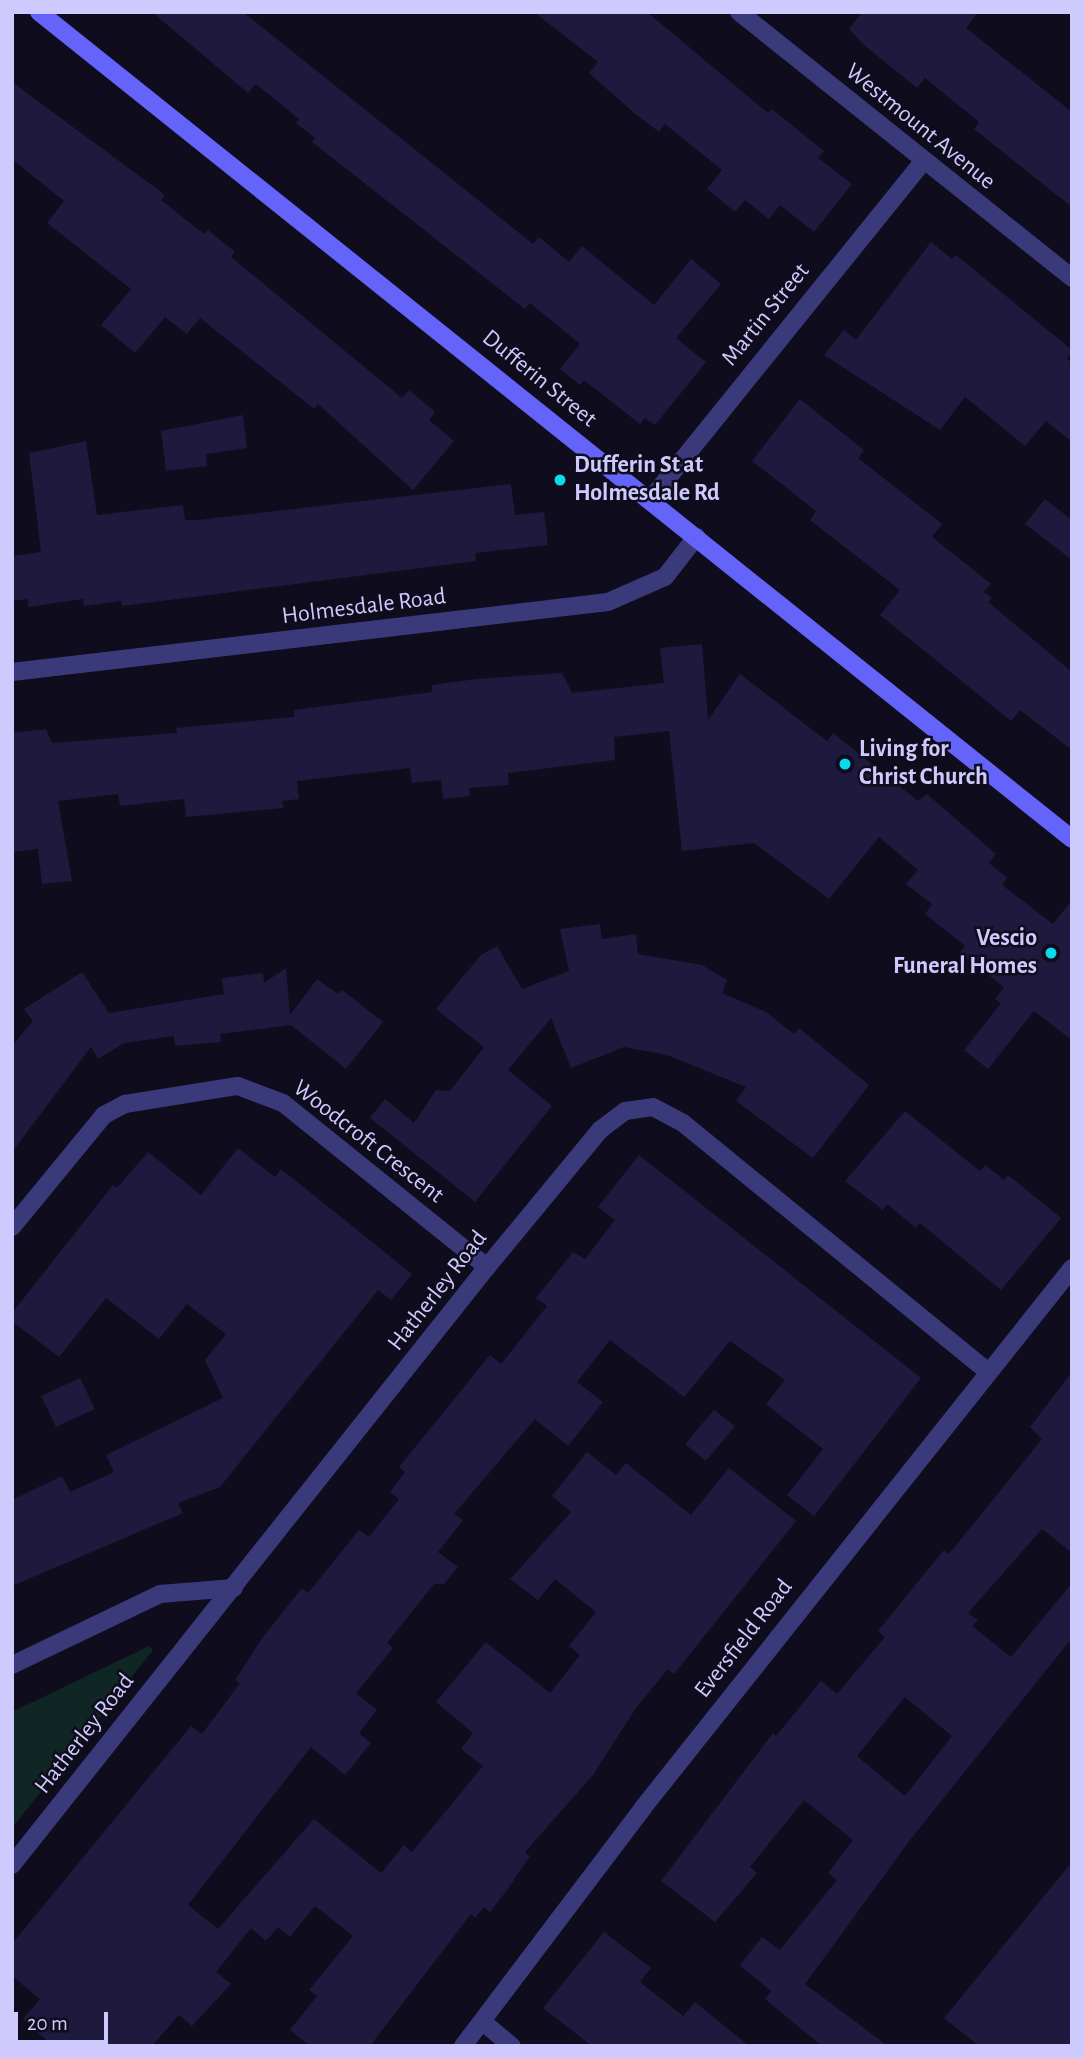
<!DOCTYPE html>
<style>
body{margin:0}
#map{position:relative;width:1084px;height:2058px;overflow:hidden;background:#0f0c1d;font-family:"Alegreya Sans",sans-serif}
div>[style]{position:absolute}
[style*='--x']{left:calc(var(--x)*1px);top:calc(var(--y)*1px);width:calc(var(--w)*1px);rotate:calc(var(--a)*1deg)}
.green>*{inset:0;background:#102625}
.building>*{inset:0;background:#1f193d}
.minor>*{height:18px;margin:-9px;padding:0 9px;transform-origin:9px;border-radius:9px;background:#3a397a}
.secondary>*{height:18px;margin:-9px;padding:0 9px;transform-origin:9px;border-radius:9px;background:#6464fa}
.dots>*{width:19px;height:19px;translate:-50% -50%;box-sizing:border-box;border:4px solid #0f0c1d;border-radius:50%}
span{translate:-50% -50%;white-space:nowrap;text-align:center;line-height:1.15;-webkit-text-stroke:5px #0f0c1d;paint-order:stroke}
.street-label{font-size:24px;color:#cecafd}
.poi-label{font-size:24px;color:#cecafd;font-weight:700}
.left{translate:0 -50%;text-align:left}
.right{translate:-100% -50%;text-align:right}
.frame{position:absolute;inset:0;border:14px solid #cecafd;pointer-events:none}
.scale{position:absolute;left:14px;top:2012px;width:94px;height:32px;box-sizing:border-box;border:4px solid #cecafd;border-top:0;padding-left:9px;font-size:21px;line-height:24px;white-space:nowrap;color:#cecafd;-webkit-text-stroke:5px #0f0c1d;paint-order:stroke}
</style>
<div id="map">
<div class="green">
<div style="clip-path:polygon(149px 1646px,153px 1650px,12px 1828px,12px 1712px)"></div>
</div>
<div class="building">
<div style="clip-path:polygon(152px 12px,243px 12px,533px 244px,539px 237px,569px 262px,582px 246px,654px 305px,691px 259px,721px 284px,676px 338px,706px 362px,655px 425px,645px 418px,640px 424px,584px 380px,580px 385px,560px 369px,580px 344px,530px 303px,525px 309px,312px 142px,315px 138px,296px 123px,299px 119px,256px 84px,248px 93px)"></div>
<div style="clip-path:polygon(534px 12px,647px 12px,768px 113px,772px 109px,824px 151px,818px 158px,852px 184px,814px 232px,780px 205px,769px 219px,745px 200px,735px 212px,707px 189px,722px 170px,665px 124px,659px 132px,633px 112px,589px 73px,598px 62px)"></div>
<div style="clip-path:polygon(862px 12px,978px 12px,966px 28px,1072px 112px,1072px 207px,974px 129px,979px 122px,925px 78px,917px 88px,864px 45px,849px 29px)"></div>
<div style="clip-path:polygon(12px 82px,153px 186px,165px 195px,161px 200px,204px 234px,208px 230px,235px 252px,231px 257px,402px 398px,409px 390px,435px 412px,429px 420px,454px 441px,413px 490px,318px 404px,314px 409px,200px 318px,187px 334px,165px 317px,135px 353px,101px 325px,131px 289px,47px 223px,64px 201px,12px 159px)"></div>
<div style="clip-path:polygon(931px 242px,952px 259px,956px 255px,1072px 350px,1067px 359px,1072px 363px,1072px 442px,1046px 421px,1025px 446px,965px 397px,940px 430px,824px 355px,844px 330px,856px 340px)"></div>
<div style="clip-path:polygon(800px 399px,864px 450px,858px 458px,942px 524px,932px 537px,991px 584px,984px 592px,992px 598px,988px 602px,1072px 672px,1072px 750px,1020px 710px,1011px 721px,880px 615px,900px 590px,810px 520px,816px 511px,752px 461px)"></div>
<div style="clip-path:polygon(243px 415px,247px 448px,206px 454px,207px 466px,166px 471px,161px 431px)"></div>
<div style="clip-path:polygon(86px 441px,97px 515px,183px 505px,185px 520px,198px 520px,511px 484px,515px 515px,544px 512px,548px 545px,475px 553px,476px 561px,122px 606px,121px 601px,84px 606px,83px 599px,28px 607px,28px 599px,12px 601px,12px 556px,41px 552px,29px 453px)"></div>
<div style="clip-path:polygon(1045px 499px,1072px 520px,1072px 560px,1025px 524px)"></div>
<div style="clip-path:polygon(702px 644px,708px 720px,740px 674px,827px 741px,833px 733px,918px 801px,927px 794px,996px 854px,989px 863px,1007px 878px,1002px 885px,1053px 924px,1072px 900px,1072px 1040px,1034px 1011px,988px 1069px,964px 1050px,1001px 1003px,995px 999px,1004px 987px,960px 953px,965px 946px,925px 914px,932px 904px,906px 884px,918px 870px,879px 837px,829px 899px,754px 843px,682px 851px,669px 731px,614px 737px,615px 760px,508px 773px,509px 785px,469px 788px,470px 796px,443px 799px,441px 780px,412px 783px,410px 768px,297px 781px,299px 799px,282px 801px,283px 808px,186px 817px,184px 799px,120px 806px,118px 794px,58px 801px,72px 881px,42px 884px,38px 849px,12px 852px,12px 733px,46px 729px,52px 743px,177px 733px,176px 728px,294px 717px,294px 710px,432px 692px,432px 685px,477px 679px,562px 673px,572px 693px,664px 683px,660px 648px)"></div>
<div style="clip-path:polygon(600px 924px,602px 939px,636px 934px,638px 954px,702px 965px,727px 980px,722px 993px,766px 1012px,794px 1034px,799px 1028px,869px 1085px,813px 1158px,736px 1101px,746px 1087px,667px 1055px,624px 1047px,571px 1068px,551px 1018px,508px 1070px,552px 1106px,475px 1202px,370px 1118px,385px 1099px,414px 1123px,436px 1090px,450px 1091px,484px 1047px,436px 1009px,481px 955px,497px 946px,522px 989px,569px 971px,560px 929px)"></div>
<div style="clip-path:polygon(286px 968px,290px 1015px,317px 979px,338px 994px,342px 990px,383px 1022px,346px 1069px,291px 1025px,220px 1034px,221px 1042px,175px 1046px,174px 1036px,124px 1043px,98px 1059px,91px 1047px,12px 1152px,12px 1046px,33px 1021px,24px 1009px,82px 972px,109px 1013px,224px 994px,222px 978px,263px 973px,264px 983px)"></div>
<div style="clip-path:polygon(905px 1111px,980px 1171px,985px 1165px,1004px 1180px,1008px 1175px,1061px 1218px,1001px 1290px,920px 1223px,916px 1228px,887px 1204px,883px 1210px,845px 1181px)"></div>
<div style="clip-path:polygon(238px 1148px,275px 1177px,281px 1169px,412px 1274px,391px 1300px,378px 1290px,220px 1487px,178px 1503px,183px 1513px,12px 1586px,12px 1500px,62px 1476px,70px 1492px,114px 1472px,106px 1455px,223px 1398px,205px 1360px,226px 1334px,187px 1304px,159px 1339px,106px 1298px,59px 1357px,12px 1321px,12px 1313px,113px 1185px,117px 1188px,148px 1152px,201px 1195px)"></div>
<div style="clip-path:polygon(639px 1155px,921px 1378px,814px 1516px,787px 1495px,823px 1449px,766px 1404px,785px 1380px,730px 1341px,684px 1397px,610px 1340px,577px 1382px,603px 1402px,568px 1446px,535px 1419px,454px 1514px,463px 1520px,438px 1552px,458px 1567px,444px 1584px,434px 1584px,387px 1643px,393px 1648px,356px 1693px,377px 1710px,359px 1733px,371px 1743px,345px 1775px,311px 1747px,188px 1905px,218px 1929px,314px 1819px,381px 1873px,404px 1845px,412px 1852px,483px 1766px,461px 1749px,473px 1733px,436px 1702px,486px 1642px,550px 1693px,580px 1655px,569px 1646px,596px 1612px,555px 1579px,538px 1600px,510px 1579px,571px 1512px,552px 1496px,587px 1452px,616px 1475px,626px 1463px,691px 1515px,729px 1468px,796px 1521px,674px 1674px,668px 1669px,636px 1708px,593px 1775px,525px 1852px,530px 1856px,507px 1890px,490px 1912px,484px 1907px,475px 1918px,471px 1914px,370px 2046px,310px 2046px,290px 2030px,317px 1996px,309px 1990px,353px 1936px,315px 1906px,290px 1937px,278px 1927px,266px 1941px,251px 1928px,216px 1972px,231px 1984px,192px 2026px,179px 2015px,152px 2046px,53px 2046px,23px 2019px,40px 1999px,12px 1976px,12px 1944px,191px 1726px,202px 1734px,240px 1683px,235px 1680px,263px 1637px,302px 1588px,308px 1593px,359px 1530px,369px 1537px,399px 1499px,390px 1492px,405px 1472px,399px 1467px,490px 1355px,501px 1364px,547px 1306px,536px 1298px,573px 1252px,585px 1259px,615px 1220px,598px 1207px)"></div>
<div style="clip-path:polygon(evenodd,1072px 1372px,1072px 1553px,1042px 1529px,968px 1613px,978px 1620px,972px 1626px,1011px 1657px,1072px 1583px,1072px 1638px,910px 1840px,805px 1984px,888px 2046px,822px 2046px,765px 1999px,771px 1991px,740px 1965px,762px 1937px,780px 1950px,837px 1880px,828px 1873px,853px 1840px,804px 1800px,750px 1867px,757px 1873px,715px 1922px,661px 1881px,773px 1733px,776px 1736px,821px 1681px,837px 1694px,885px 1637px,878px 1631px,895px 1610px,944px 1550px,949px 1554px,1042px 1439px,1030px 1427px,1072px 1372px,905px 1697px,952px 1736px,905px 1796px,857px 1756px,905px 1697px)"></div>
<div style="clip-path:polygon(80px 1378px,95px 1409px,56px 1427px,41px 1396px)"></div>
<div style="clip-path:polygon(714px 1410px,735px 1426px,706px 1461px,685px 1444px)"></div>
<div style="clip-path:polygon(1072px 1862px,1072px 2046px,979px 2046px,944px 2018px)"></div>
<div style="clip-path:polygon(604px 1932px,651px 1968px,640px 1982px,683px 2016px,695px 2002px,749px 2046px,592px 2046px,543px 2008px)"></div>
</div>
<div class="minor">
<div style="--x:739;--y:12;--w:426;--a:38.6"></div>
<div style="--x:650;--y:500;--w:434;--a:-51.1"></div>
<div style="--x:12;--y:672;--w:600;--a:-6.7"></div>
<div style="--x:608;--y:602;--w:62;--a:-23.7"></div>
<div style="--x:665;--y:577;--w:51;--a:-52.2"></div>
<div style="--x:12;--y:1227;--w:145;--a:-50.6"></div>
<div style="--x:104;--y:1115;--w:24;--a:-28"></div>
<div style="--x:125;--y:1104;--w:114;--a:-9.1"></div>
<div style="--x:238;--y:1086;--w:48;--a:20.7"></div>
<div style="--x:283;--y:1103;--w:262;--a:38.8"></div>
<div style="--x:12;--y:1665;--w:164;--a:-25.6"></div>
<div style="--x:160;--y:1594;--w:74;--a:-4.6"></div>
<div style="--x:12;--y:1865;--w:764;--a:-51.54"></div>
<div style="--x:487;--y:1267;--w:178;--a:-50.5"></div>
<div style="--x:600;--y:1130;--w:31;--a:-37"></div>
<div style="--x:625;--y:1111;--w:28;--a:-8"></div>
<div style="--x:653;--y:1107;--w:34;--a:28"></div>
<div style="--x:683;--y:1123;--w:392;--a:39.2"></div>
<div style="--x:483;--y:2022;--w:38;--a:40"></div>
<div style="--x:463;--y:2046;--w:297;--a:-52.9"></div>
<div style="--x:642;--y:1809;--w:691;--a:-51.52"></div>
</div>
<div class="secondary">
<div style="--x:39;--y:12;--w:1323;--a:38.68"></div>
</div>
<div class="dots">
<div style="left:560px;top:480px;background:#08d9eb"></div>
<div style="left:845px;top:764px;background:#08d9eb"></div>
<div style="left:1051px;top:953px;background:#08d9eb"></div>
</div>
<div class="street-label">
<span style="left:920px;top:127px;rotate:39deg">Westmount Avenue</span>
<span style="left:766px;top:315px;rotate:-51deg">Martin Street</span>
<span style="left:539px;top:379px;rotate:39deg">Dufferin Street</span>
<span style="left:364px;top:607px;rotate:-7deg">Holmesdale Road</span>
<span style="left:368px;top:1142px;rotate:38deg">Woodcroft Crescent</span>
<span style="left:438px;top:1291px;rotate:-52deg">Hatherley Road</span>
<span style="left:744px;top:1639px;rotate:-52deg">Eversfield Road</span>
<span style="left:85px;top:1734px;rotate:-52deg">Hatherley Road</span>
</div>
<div class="poi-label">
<span class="left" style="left:574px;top:480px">Dufferin St at<br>Holmesdale Rd</span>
<span class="left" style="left:859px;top:764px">Living for<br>Christ Church</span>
<span class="right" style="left:1037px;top:953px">Vescio<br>Funeral Homes</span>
</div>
<div class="frame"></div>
<div class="scale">20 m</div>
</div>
